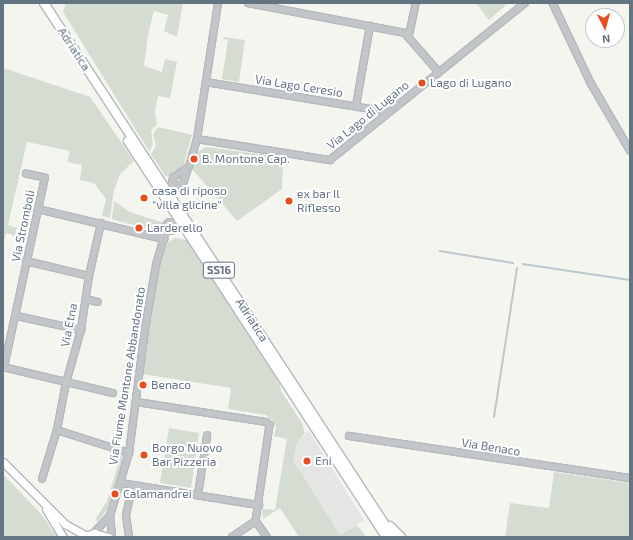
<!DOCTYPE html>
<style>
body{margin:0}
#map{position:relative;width:633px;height:540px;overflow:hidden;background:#f5f5f0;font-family:"Exo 2",sans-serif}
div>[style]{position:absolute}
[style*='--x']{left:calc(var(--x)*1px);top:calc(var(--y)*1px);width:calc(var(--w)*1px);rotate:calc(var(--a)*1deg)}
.built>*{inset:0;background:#e5e6e4}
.green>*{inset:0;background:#d5dcd1}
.stream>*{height:1.5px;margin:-0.75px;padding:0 0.75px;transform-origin:0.75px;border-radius:0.75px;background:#bbc7cb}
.roads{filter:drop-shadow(1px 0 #b5b9bd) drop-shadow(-1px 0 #b5b9bd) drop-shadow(0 1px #b5b9bd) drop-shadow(0 -1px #b5b9bd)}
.minor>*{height:5.5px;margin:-2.75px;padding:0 2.75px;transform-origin:2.75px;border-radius:2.75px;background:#c2c6c9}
.minor>.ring{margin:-2.75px;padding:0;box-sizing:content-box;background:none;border:5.5px solid #c2c6c9;border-radius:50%}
.major>*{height:7px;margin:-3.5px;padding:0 3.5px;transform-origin:3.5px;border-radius:3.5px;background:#fff}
.highway>*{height:8px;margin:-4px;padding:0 4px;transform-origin:4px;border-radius:4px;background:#fff}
.dots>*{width:11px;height:11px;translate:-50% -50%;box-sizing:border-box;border:2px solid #fff;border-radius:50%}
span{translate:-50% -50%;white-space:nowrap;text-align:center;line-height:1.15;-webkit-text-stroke:4px #fff;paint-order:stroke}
.shield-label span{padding:1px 3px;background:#fff;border:1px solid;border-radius:3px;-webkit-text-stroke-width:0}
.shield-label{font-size:11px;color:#637483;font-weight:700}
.street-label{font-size:12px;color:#637483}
.poi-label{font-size:12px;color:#637483}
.left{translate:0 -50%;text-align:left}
.frame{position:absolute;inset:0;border:4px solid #637483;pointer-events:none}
.north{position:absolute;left:585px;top:8px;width:40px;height:40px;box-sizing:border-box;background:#fff;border:1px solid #c1c7cd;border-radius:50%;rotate:174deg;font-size:11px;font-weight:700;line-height:16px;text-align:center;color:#637483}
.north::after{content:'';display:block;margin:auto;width:14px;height:18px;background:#e84e1d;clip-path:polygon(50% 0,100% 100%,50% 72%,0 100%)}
</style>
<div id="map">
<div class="built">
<div style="clip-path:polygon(309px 431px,364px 520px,340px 535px,293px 460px,297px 443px)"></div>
</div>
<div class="green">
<div style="clip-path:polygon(66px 3px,183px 3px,177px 37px,164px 31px,168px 15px,154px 11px,148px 35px,144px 66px,162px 72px,165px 59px,177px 62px,170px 98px,158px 96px,155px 110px,157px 125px,151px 130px,153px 145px,149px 151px,63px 12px)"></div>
<div style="clip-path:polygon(476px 3px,508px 3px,489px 20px)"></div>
<div style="clip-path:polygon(224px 37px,245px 40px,239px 82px,222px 79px,228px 40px,223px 39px)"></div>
<div style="clip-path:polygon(3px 68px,90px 97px,134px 161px,120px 174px,114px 191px,110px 218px,102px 216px,106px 199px,94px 183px,80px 180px,82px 165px,67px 162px,70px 151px,27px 142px,8px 225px,17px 228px,15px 236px,6px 233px,3px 244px)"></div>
<div style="clip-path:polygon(158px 127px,192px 135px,183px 167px,166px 177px,151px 154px,156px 146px,153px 134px)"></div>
<div style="clip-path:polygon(206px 147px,283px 157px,282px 189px,237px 221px,193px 170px,196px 153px)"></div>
<div style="clip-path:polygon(114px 201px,130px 212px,164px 223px,161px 233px,112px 219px)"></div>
<div style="clip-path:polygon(175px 238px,187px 240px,279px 379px,281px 391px,302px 423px,305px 433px,297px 443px,293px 460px,340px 535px,357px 525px,366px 537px,299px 537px,280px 508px,263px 519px,262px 509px,275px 510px,287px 439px,274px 436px,276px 427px,272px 420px,266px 415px,228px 409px,231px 388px,142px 374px,160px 260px,165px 245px)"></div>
<div style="clip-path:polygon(169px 428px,199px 433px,191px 488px,160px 483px)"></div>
<div style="clip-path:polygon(112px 449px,120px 453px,123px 458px,107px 510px,98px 521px,95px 520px,107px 501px,119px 461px,110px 458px,111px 454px,115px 455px)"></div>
<div style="clip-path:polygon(554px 472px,630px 483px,630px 537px,505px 537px,510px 503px,549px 508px)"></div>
<div style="clip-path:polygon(3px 474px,41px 514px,57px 537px,3px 537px)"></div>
</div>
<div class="stream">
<div style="--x:440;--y:251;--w:74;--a:9.3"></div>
<div style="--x:523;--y:264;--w:108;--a:8.5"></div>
<div style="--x:494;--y:417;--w:150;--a:-81.2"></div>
</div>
<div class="roads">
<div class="minor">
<div style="--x:248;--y:3;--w:160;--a:10.8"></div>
<div style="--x:405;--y:33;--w:52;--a:48.9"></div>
<div style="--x:553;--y:3;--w:89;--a:64.6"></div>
<div style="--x:591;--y:83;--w:78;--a:59.8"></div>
<div style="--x:409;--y:35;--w:33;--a:-78"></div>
<div style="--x:206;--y:82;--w:185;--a:9.3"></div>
<div style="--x:356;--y:106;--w:81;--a:-80.1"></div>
<div style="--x:197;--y:139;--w:135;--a:9"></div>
<div style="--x:330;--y:160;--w:250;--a:-38.8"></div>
<div style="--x:189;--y:167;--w:29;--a:-74"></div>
<div style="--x:197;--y:139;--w:138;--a:-81.2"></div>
<div style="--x:189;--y:167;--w:19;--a:108"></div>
<div style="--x:183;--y:185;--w:8;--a:166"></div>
<div style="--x:175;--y:187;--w:4;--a:-135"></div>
<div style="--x:172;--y:184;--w:6;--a:-81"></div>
<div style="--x:173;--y:178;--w:19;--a:-35"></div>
<div style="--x:38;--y:209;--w:130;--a:13.4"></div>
<div class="ring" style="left:165.5px;top:221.5px;width:5.5px;height:5.5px"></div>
<div style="--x:26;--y:261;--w:65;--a:13.4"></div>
<div style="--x:86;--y:299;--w:12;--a:14"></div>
<div style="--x:17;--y:316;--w:66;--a:12.3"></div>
<div style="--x:3;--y:367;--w:113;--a:13.3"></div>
<div style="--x:4;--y:367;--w:193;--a:-77.8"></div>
<div style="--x:45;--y:178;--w:19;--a:-168"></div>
<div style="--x:137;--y:402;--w:131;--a:8.8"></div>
<div style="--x:266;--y:422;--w:5;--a:37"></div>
<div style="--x:270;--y:425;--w:97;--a:98.3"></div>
<div style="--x:256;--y:521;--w:19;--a:55"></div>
<div style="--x:57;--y:430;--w:76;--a:17.7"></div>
<div style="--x:349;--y:436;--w:284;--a:8.5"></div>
<div style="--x:42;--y:479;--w:51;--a:-73"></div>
<div style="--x:57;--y:430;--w:48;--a:-79.2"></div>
<div style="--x:66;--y:383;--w:55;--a:-74.2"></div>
<div style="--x:81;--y:330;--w:55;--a:-81.6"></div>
<div style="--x:89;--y:276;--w:54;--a:-77.2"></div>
<div style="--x:121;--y:483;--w:140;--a:9.1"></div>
<div style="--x:198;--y:495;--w:60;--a:-81.3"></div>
<div style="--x:94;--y:533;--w:23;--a:-47"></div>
<div style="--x:112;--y:537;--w:21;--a:-95"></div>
<div style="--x:110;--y:516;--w:66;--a:-73.2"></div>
<div style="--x:129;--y:453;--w:125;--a:-82.6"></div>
<div style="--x:145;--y:329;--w:65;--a:-80.2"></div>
<div style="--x:156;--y:265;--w:36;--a:-74"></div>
<div style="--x:129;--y:537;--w:22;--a:-98"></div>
<div style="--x:126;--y:515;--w:18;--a:-77"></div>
<div style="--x:232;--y:537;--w:29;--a:-34"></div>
</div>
<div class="major">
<div style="--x:3;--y:462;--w:88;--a:45"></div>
<div style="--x:65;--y:524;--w:23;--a:29"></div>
<div style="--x:46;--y:509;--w:33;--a:59"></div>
<div style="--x:83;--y:537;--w:12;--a:-20"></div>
<div style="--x:94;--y:533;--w:15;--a:16"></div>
</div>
<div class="highway">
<div style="--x:44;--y:3;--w:638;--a:56.83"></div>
<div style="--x:128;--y:141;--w:473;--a:56.9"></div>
<div style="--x:390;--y:526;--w:16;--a:45"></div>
</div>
</div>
<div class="dots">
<div style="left:422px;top:83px;background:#e84e1d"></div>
<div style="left:194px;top:159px;background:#e84e1d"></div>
<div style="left:144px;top:198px;background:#e84e1d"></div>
<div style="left:289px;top:201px;background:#e84e1d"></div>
<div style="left:139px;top:228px;background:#e84e1d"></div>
<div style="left:143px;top:385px;background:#e84e1d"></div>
<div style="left:144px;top:455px;background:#e84e1d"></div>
<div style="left:307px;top:461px;background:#e84e1d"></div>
<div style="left:115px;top:494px;background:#e84e1d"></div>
</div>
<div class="shield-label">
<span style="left:219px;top:270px">SS16</span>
</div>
<div class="street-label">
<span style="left:74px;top:49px;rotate:57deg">Adriatica</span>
<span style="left:299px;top:86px;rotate:9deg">Via Lago Ceresio</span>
<span style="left:368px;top:115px;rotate:-39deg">Via Lago di Lugano</span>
<span style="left:23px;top:226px;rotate:-78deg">Via Stromboli</span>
<span style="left:252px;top:320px;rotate:57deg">Adriatica</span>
<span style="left:69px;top:325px;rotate:-79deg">Via Etna</span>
<span style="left:127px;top:376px;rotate:-81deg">Via Fiume Montone Abbandonato</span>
<span style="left:491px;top:447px;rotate:9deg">Via Benaco</span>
</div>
<div class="poi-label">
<span class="left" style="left:430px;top:83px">Lago di Lugano</span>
<span class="left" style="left:202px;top:159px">B. Montone Cap.</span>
<span class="left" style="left:152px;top:198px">casa di riposo<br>"villa glicine"</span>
<span class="left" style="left:297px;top:201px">ex bar Il<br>Riflesso</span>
<span class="left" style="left:147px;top:228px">Larderello</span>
<span class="left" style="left:151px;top:385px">Benaco</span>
<span class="left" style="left:152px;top:455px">Borgo Nuovo<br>Bar Pizzeria</span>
<span class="left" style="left:315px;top:461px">Eni</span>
<span class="left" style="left:123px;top:494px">Calamandrei</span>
</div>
<div class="frame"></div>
<div class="north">N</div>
</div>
